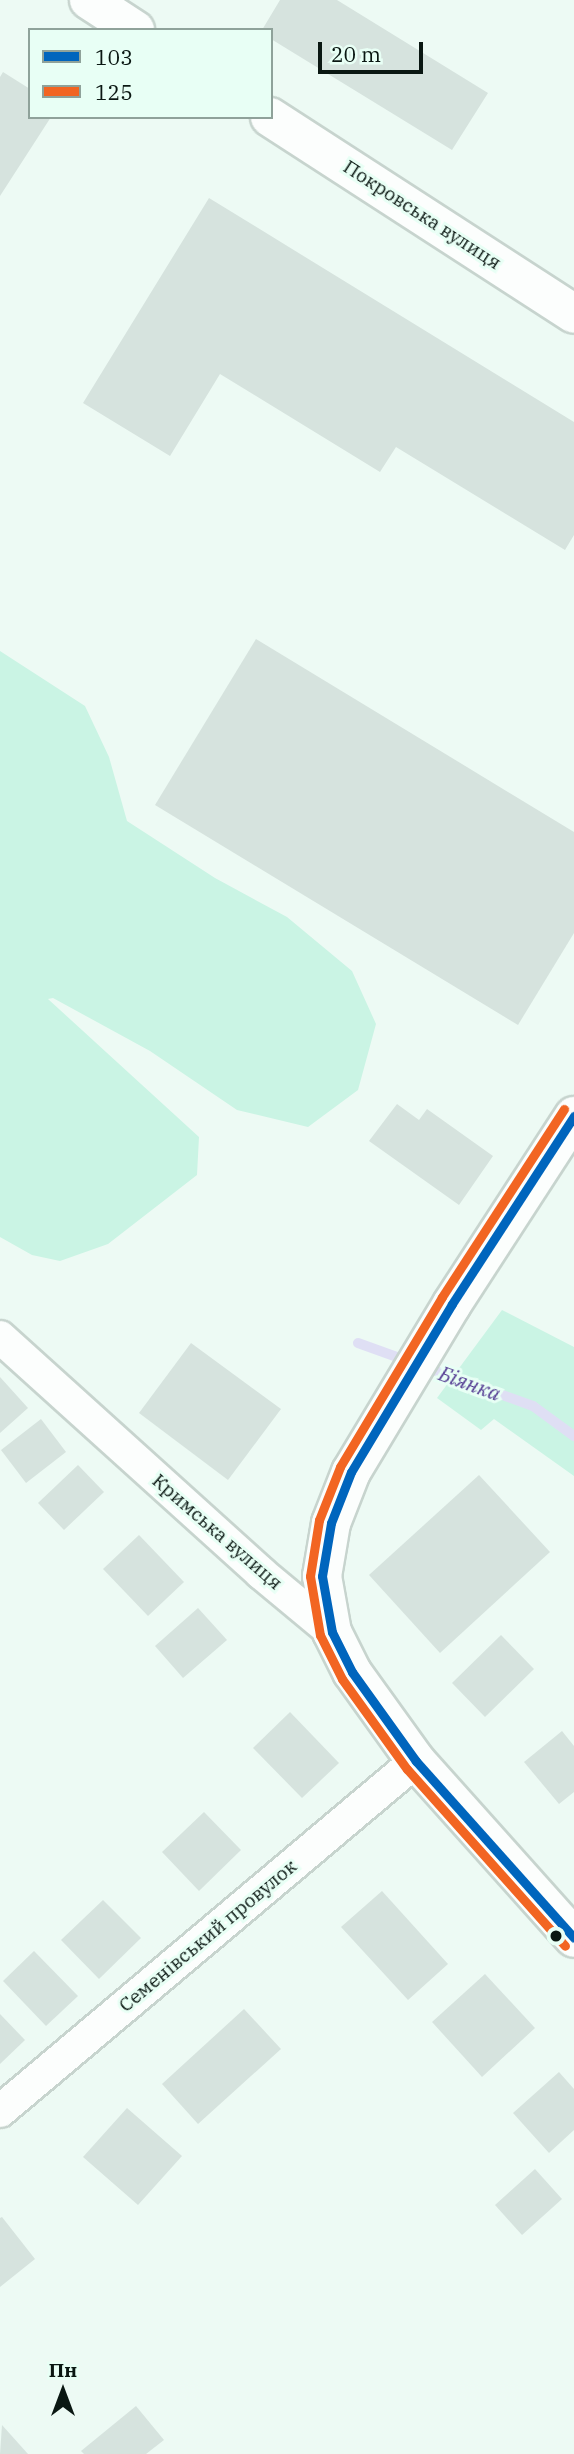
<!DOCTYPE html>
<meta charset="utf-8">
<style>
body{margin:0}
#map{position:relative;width:574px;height:2454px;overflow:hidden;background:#edfaf4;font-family:"IBM Plex Serif",serif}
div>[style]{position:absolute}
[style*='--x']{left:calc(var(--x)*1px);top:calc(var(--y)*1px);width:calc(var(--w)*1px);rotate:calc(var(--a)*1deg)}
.green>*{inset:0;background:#caf4e4}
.stream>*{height:10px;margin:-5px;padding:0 5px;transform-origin:5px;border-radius:5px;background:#dfdff4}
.building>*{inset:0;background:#d6e3de}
.roads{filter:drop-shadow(2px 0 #c7d4ce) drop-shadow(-2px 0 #c7d4ce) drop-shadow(0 2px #c7d4ce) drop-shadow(0 -2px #c7d4ce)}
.minor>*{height:32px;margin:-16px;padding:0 16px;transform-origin:16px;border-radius:16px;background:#fcfefd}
.tertiary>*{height:38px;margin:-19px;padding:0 19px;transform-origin:19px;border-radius:19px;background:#fcfefd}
.bus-1>*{height:9px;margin:-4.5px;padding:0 4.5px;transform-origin:4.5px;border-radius:4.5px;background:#0065bd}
.bus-2>*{height:9px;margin:-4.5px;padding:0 4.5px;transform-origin:4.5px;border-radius:4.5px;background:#f26522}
.dots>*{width:19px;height:19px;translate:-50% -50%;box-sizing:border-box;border:4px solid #e8fff5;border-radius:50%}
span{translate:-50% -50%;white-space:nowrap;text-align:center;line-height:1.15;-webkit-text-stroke:6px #e8fff5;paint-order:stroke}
.street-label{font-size:19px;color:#0a1712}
.water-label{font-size:21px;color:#533b92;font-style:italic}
.legend{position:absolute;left:28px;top:28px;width:245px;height:91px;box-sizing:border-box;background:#e8fff5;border:2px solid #8fa29a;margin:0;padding:9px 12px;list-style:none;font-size:21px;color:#0a1712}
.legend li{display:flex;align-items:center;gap:14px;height:35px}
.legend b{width:35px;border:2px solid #8fa29a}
.north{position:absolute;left:28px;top:2356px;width:70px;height:70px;-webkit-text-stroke:5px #e8fff5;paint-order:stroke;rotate:0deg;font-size:19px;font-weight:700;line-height:28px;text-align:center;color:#0a1712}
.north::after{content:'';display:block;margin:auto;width:24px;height:32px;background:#0a1712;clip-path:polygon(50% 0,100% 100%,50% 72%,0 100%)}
.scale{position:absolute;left:318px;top:42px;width:105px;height:32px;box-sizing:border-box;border:4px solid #0a1712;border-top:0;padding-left:9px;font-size:21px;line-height:24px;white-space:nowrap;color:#0a1712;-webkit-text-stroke:5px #e8fff5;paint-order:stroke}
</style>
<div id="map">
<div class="green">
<div style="clip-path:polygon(0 651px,85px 706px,109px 757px,127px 821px,215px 878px,287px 917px,352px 971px,376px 1024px,358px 1090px,308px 1127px,237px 1110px,150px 1051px,53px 998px,48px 999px,199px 1137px,197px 1175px,108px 1244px,60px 1261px,32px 1255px,0 1237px)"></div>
<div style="clip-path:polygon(502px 1310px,574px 1347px,574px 1476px,494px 1419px,481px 1430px,437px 1398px)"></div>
</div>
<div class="stream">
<div style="--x:358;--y:1343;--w:186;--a:19.8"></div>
<div style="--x:533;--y:1406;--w:51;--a:36.2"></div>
</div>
<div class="building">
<div style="clip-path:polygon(280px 0,337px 0,488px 93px,452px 150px,271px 39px,271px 30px,262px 30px)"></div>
<div style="clip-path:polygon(3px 72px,30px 89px,30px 117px,51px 117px,0 196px,0 77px)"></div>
<div style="clip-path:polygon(209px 198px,574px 422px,574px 535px,565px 550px,396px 447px,380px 472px,220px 374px,170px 456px,83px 403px)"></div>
<div style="clip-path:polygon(256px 639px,574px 832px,574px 933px,518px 1025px,155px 805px)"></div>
<div style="clip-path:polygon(397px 1104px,419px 1120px,427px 1109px,493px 1156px,459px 1205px,369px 1141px)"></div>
<div style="clip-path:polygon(191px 1343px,281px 1409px,228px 1480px,139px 1413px)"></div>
<div style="clip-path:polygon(0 1377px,28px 1408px,0 1433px)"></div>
<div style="clip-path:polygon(41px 1419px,66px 1452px,26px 1483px,1px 1450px)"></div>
<div style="clip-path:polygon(78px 1465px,104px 1492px,64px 1530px,38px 1503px)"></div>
<div style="clip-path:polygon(479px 1475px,550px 1552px,440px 1653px,369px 1575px)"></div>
<div style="clip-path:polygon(139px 1535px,184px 1582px,148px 1616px,103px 1569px)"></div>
<div style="clip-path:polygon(198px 1608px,227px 1640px,183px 1678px,155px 1646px)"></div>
<div style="clip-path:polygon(501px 1635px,534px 1669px,485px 1717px,452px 1683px)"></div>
<div style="clip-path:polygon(290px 1712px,339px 1763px,302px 1798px,253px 1748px)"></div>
<div style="clip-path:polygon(562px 1731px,574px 1746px,574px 1792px,559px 1804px,524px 1762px)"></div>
<div style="clip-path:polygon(204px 1812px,241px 1850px,199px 1891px,162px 1852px)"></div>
<div style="clip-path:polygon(382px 1891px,448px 1964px,408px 2000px,341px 1927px)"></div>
<div style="clip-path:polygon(103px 1900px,141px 1938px,99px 1979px,61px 1940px)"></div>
<div style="clip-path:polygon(34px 1951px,78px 1996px,46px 2026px,3px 1981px)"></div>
<div style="clip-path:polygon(485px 1974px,535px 2028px,482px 2077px,432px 2022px)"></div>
<div style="clip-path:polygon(244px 2009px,281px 2049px,198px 2124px,162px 2084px)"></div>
<div style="clip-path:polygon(0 2014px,25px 2040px,0 2064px)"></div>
<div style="clip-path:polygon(559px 2072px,574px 2089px,574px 2130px,549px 2153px,513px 2113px)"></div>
<div style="clip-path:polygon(127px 2108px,182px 2156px,138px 2205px,83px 2157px)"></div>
<div style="clip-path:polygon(535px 2169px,562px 2199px,522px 2235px,495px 2205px)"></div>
<div style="clip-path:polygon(2px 2217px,35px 2259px,0 2287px,0 2218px)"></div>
<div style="clip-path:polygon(136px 2406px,164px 2440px,146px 2454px,84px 2454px,81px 2451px)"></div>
<div style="clip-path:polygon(2px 2425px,28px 2454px,0 2454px)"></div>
</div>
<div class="roads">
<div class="minor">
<div style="--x:0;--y:1337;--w:352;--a:42.1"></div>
<div style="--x:261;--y:1573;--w:92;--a:39.7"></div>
<div style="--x:0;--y:2111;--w:544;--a:-40.08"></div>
</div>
<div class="tertiary">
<div style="--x:89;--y:0;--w:55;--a:33.1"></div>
<div style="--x:270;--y:117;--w:362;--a:32.9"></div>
<div style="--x:574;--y:1116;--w:224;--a:123"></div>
<div style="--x:452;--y:1304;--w:196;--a:121"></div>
<div style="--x:351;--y:1472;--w:55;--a:111.4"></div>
<div style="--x:331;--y:1523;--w:54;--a:99.6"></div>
<div style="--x:322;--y:1576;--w:57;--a:79.9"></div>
<div style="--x:332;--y:1632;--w:45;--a:63.4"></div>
<div style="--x:352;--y:1672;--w:110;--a:54.3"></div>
<div style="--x:416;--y:1761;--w:237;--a:48.2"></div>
</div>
</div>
<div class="bus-1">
<div style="--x:574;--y:1116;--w:224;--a:123"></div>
<div style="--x:452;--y:1304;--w:196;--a:121"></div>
<div style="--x:351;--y:1472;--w:55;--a:111.4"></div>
<div style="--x:331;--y:1523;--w:54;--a:99.6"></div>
<div style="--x:322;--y:1576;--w:57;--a:79.9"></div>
<div style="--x:332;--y:1632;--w:45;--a:63.4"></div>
<div style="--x:352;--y:1672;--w:110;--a:54.3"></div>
<div style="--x:416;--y:1761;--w:237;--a:48.2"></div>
</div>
<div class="bus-2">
<div style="--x:564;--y:1109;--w:224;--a:123"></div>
<div style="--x:442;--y:1297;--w:198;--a:121"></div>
<div style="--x:340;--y:1467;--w:57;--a:111.6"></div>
<div style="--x:319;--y:1520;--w:57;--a:99.1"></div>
<div style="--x:310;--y:1576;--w:60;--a:80.4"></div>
<div style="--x:320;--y:1635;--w:49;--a:63.4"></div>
<div style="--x:342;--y:1679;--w:111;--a:54.2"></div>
<div style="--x:407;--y:1769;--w:237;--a:48.2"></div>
</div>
<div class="dots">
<div style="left:556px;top:1936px;background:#0a1712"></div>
</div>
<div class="street-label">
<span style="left:422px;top:215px;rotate:33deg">Покровська вулиця</span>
<span style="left:217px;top:1532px;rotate:41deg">Кримська вулиця</span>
<span style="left:208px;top:1936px;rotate:-40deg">Семенівський провулок</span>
</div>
<div class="water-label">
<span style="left:470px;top:1383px;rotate:20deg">Біянка</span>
</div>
<ul class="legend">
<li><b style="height:9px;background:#0065bd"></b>103</li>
<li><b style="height:9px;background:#f26522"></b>125</li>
</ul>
<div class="north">Пн</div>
<div class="scale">20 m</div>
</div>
